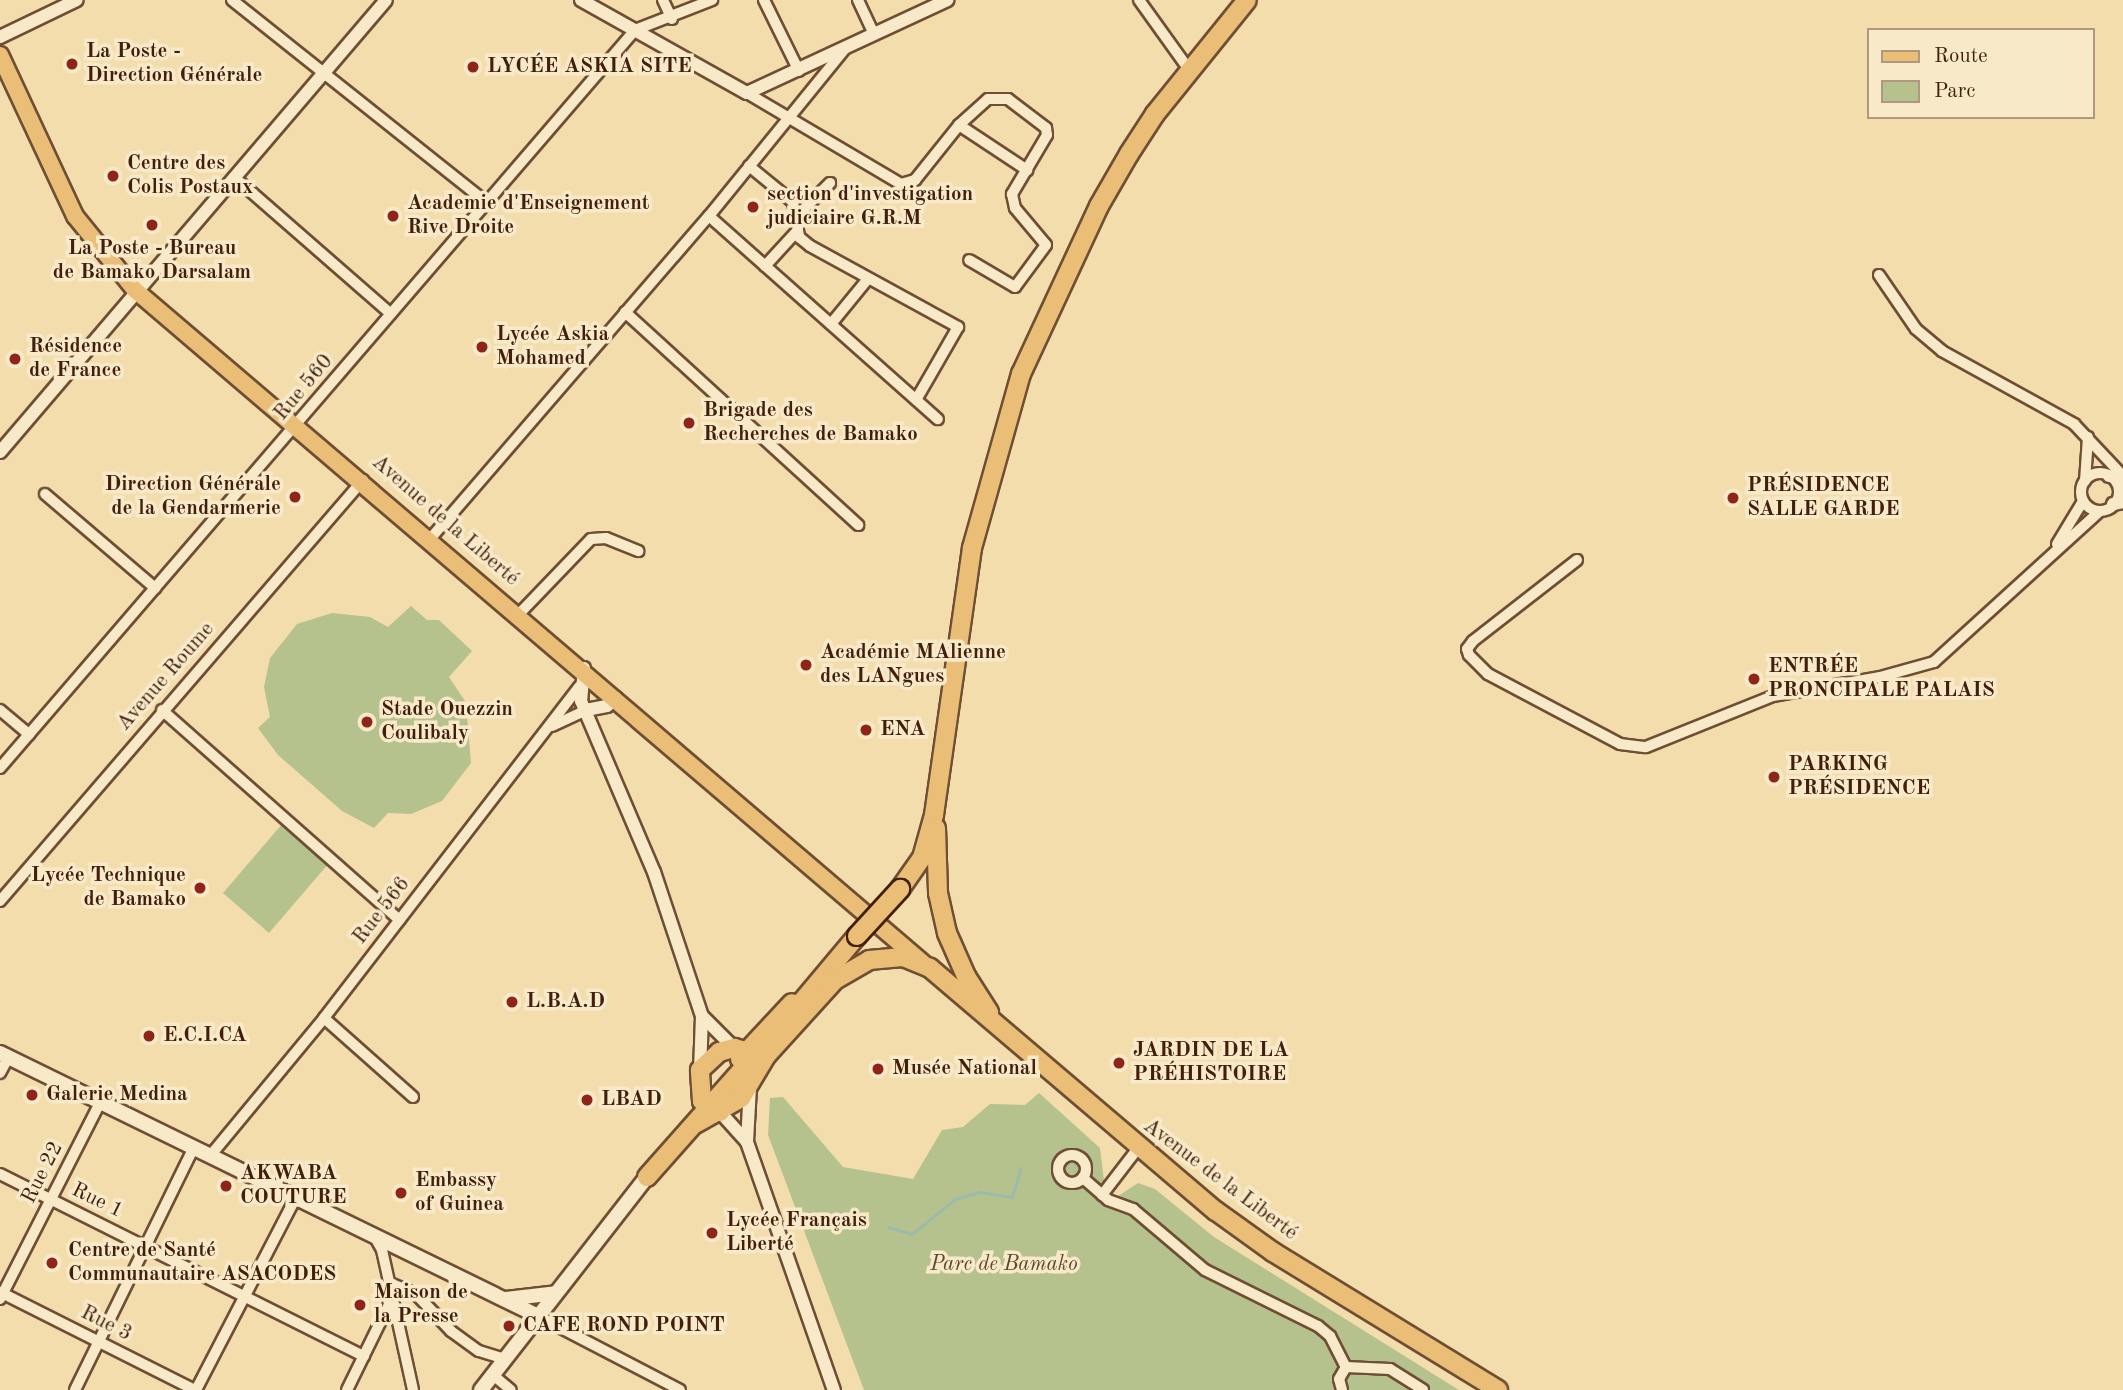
<!DOCTYPE html>
<meta charset="utf-8">
<style>
body{margin:0}
#map{position:relative;width:2123px;height:1390px;overflow:hidden;background:#f4ddac;font-family:"Old Standard TT",serif}
div>[style]{position:absolute}
[style*='--x']{left:calc(var(--x)*1px);top:calc(var(--y)*1px);width:calc(var(--w)*1px);rotate:calc(var(--a)*1deg)}
.green>*{inset:0;background:#b6c28d}
.stream>*{height:2.5px;margin:-1.25px;padding:0 1.25px;transform-origin:1.25px;border-radius:1.25px;background:#9cbbac}
.roads{filter:drop-shadow(2px 0 #6e4e34) drop-shadow(-2px 0 #6e4e34) drop-shadow(0 2px #6e4e34) drop-shadow(0 -2px #6e4e34)}
.minor>*{height:10px;margin:-5px;padding:0 5px;transform-origin:5px;border-radius:5px;background:#f8e9c9}
.minor>.ring{margin:-5px;padding:0;box-sizing:content-box;background:none;border:10px solid #f8e9c9;border-radius:50%}
.tertiary>*{height:12px;margin:-6px;padding:0 6px;transform-origin:6px;border-radius:6px;background:#f8e9c9}
.secondary>*{height:14px;margin:-7px;padding:0 7px;transform-origin:7px;border-radius:7px;background:#f8e9c9}
.primary>*{height:16px;margin:-8px;padding:0 8px;transform-origin:8px;border-radius:8px;background:#eabe76}
.trunk>*{height:18px;margin:-9px;padding:0 9px;transform-origin:9px;border-radius:9px;background:#eabe76}
.bridges{filter:drop-shadow(2px 0 #411f0c) drop-shadow(-2px 0 #411f0c) drop-shadow(0 2px #411f0c) drop-shadow(0 -2px #411f0c)}
.trunk-bridge>*{height:18px;margin:-9px;padding:0 9px;transform-origin:9px;border-radius:9px;background:#eabe76}
.dots>*{width:19px;height:19px;translate:-50% -50%;box-sizing:border-box;border:4px solid #f8e9c9;border-radius:50%}
span{translate:-50% -50%;white-space:nowrap;text-align:center;line-height:1.15;-webkit-text-stroke:7px #f8e9c9;paint-order:stroke}
.poi-label{font-size:21px;color:#411f0c;font-weight:700}
.left{translate:0 -50%;text-align:left}
.right{translate:-100% -50%;text-align:right}
.street-label{font-size:21px;color:#411f0c}
.park-label{font-size:21px;color:#5e482c;font-style:italic}
.legend{position:absolute;left:1867px;top:28px;width:228px;height:91px;box-sizing:border-box;background:#f8e9c9;border:2px solid #af987d;margin:0;padding:9px 12px;list-style:none;font-size:21px;color:#411f0c}
.legend li{display:flex;align-items:center;gap:14px;height:35px}
.legend b{width:35px;border:2px solid #af987d}
</style>
<div id="map">
<div class="green">
<div style="clip-path:polygon(411px 606px,427px 620px,439px 620px,472px 651px,449px 677px,471px 710px,467px 715px,471px 763px,442px 801px,411px 814px,388px 813px,374px 828px,342px 811px,278px 755px,258px 728px,270px 717px,264px 687px,270px 658px,297px 624px,332px 613px,370px 617px,388px 627px)"></div>
<div style="clip-path:polygon(283px 823px,329px 863px,269px 933px,223px 893px)"></div>
<div style="clip-path:polygon(1039px 1093px,1100px 1148px,1105px 1189px,1115px 1198px,1138px 1183px,1155px 1189px,1214px 1237px,1459px 1390px,864px 1390px,768px 1135px,770px 1098px,783px 1097px,843px 1167px,913px 1179px,942px 1130px,963px 1127px,990px 1104px,1025px 1105px)"></div>
</div>
<div class="stream">
<div style="--x:889;--y:1227;--w:24;--a:17"></div>
<div style="--x:912;--y:1234;--w:55;--a:-39.1"></div>
<div style="--x:955;--y:1199;--w:26;--a:-16"></div>
<div style="--x:980;--y:1192;--w:32;--a:9"></div>
<div style="--x:1012;--y:1197;--w:30;--a:-73"></div>
</div>
<div class="roads">
<div class="minor">
<div style="--x:232;--y:0;--w:326;--a:38.5"></div>
<div style="--x:663;--y:0;--w:21;--a:65"></div>
<div style="--x:764;--y:0;--w:79;--a:63.8"></div>
<div style="--x:858;--y:0;--w:38;--a:65"></div>
<div style="--x:1139;--y:0;--w:87;--a:54.3"></div>
<div style="--x:747;--y:93;--w:179;--a:30.6"></div>
<div style="--x:901;--y:184;--w:15;--a:-16"></div>
<div style="--x:915;--y:180;--w:70;--a:-51.3"></div>
<div style="--x:959;--y:125;--w:39;--a:-42"></div>
<div style="--x:988;--y:99;--w:20;--a:0"></div>
<div style="--x:1008;--y:99;--w:48;--a:37.3"></div>
<div style="--x:1046;--y:128;--w:7;--a:82"></div>
<div style="--x:1047;--y:135;--w:69;--a:120.7"></div>
<div style="--x:1012;--y:194;--w:14;--a:78"></div>
<div style="--x:1015;--y:208;--w:48;--a:50"></div>
<div style="--x:1046;--y:245;--w:52;--a:126.4"></div>
<div style="--x:1015;--y:287;--w:53;--a:-149.6"></div>
<div style="--x:959;--y:125;--w:82;--a:33.5"></div>
<div style="--x:749;--y:166;--w:57;--a:39.3"></div>
<div style="--x:793;--y:202;--w:36;--a:80"></div>
<div style="--x:799;--y:237;--w:14;--a:39"></div>
<div style="--x:810;--y:246;--w:169;--a:28.7"></div>
<div style="--x:958;--y:327;--w:84;--a:119.9"></div>
<div style="--x:234;--y:177;--w:208;--a:41.1"></div>
<div style="--x:799;--y:214;--w:44;--a:-45"></div>
<div style="--x:709;--y:216;--w:306;--a:41.6"></div>
<div style="--x:765;--y:266;--w:49;--a:-47.5"></div>
<div style="--x:1879;--y:275;--w:65;--a:55.6"></div>
<div style="--x:1916;--y:329;--w:34;--a:40"></div>
<div style="--x:1942;--y:351;--w:151;--a:28.9"></div>
<div style="--x:2074;--y:424;--w:71;--a:46.7"></div>
<div style="--x:625;--y:312;--w:316;--a:42.4"></div>
<div style="--x:831;--y:324;--w:57;--a:-50.7"></div>
<div class="ring" style="left:2081px;top:473px;width:28px;height:28px"></div>
<div style="--x:2085;--y:481;--w:44;--a:-86.1"></div>
<div style="--x:45;--y:494;--w:145;--a:40.5"></div>
<div style="--x:430;--y:539;--w:427;--a:-49.2"></div>
<div style="--x:709;--y:216;--w:214;--a:-50.9"></div>
<div style="--x:2057;--y:544;--w:50;--a:-58.8"></div>
<div style="--x:1577;--y:560;--w:132;--a:142.1"></div>
<div style="--x:1473;--y:641;--w:10;--a:127"></div>
<div style="--x:1467;--y:649;--w:6;--a:72"></div>
<div style="--x:1469;--y:655;--w:27;--a:45"></div>
<div style="--x:1488;--y:674;--w:149;--a:27.9"></div>
<div style="--x:1620;--y:744;--w:26;--a:7"></div>
<div style="--x:1646;--y:747;--w:137;--a:-21.9"></div>
<div style="--x:1773;--y:696;--w:109;--a:-10.1"></div>
<div style="--x:1880;--y:677;--w:56;--a:-15.5"></div>
<div style="--x:1934;--y:662;--w:224;--a:-42.3"></div>
<div style="--x:519;--y:614;--w:104;--a:-46.2"></div>
<div style="--x:591;--y:539;--w:15;--a:-4"></div>
<div style="--x:606;--y:538;--w:35;--a:22"></div>
<div style="--x:0;--y:710;--w:38;--a:40"></div>
<div style="--x:162;--y:710;--w:317;--a:41.5"></div>
<div style="--x:552;--y:726;--w:38;--a:-25"></div>
<div style="--x:0;--y:768;--w:974;--a:-49.29"></div>
<div style="--x:635;--y:30;--w:83;--a:-21.3"></div>
<div style="--x:0;--y:901;--w:556;--a:-49.23"></div>
<div style="--x:324;--y:1018;--w:119;--a:41.6"></div>
<div style="--x:0;--y:1073;--w:17;--a:-62"></div>
<div class="ring" style="left:1058px;top:1155px;width:18px;height:18px"></div>
<div style="--x:210;--y:1156;--w:179;--a:-50.4"></div>
<div style="--x:324;--y:1018;--w:418;--a:-52.4"></div>
<div style="--x:0;--y:1174;--w:407;--a:26.6"></div>
<div style="--x:1083;--y:1178;--w:33;--a:41"></div>
<div style="--x:1108;--y:1200;--w:27;--a:20"></div>
<div style="--x:1133;--y:1209;--w:94;--a:40.3"></div>
<div style="--x:1205;--y:1270;--w:126;--a:26.4"></div>
<div style="--x:1318;--y:1326;--w:16;--a:40"></div>
<div style="--x:1330;--y:1336;--w:35;--a:63"></div>
<div style="--x:1102;--y:1195;--w:59;--a:-52.5"></div>
<div style="--x:376;--y:1239;--w:13;--a:61"></div>
<div style="--x:382;--y:1250;--w:143;--a:77.5"></div>
<div style="--x:390;--y:1283;--w:28;--a:23"></div>
<div style="--x:416;--y:1294;--w:51;--a:46.6"></div>
<div style="--x:451;--y:1331;--w:34;--a:36"></div>
<div style="--x:479;--y:1351;--w:28;--a:17"></div>
<div style="--x:0;--y:1292;--w:218;--a:26.7"></div>
<div style="--x:0;--y:1299;--w:222;--a:-63"></div>
<div style="--x:538;--y:1316;--w:160;--a:27.5"></div>
<div style="--x:1346;--y:1367;--w:44;--a:2.6"></div>
<div style="--x:1390;--y:1369;--w:39;--a:32"></div>
<div style="--x:493;--y:1375;--w:23;--a:40"></div>
<div style="--x:75;--y:1390;--w:271;--a:-63.9"></div>
<div style="--x:196;--y:1390;--w:217;--a:-62.6"></div>
<div style="--x:347;--y:1390;--w:102;--a:-63.9"></div>
<div style="--x:1342;--y:1390;--w:11;--a:-105"></div>
<div style="--x:1339;--y:1379;--w:14;--a:-60"></div>
</div>
<div class="tertiary">
<div style="--x:581;--y:0;--w:190;--a:29.3"></div>
<div style="--x:747;--y:93;--w:221;--a:-24.9"></div>
<div style="--x:0;--y:37;--w:85;--a:-25.7"></div>
<div style="--x:0;--y:452;--w:594;--a:-49.5"></div>
<div style="--x:2109;--y:476;--w:14;--a:12"></div>
<div style="--x:2113;--y:504;--w:10;--a:-11"></div>
<div style="--x:584;--y:668;--w:33;--a:95"></div>
<div style="--x:581;--y:701;--w:186;--a:66.9"></div>
<div style="--x:654;--y:872;--w:152;--a:71.6"></div>
<div style="--x:702;--y:1016;--w:54;--a:92.1"></div>
<div style="--x:586;--y:710;--w:21;--a:-11"></div>
<div style="--x:607;--y:706;--w:12;--a:-42"></div>
<div style="--x:702;--y:1016;--w:45;--a:45"></div>
<div style="--x:721;--y:1113;--w:39;--a:48"></div>
<div style="--x:747;--y:1142;--w:263;--a:70.7"></div>
<div style="--x:747;--y:1142;--w:55;--a:-86.9"></div>
</div>
<div class="secondary">
<div style="--x:0;--y:1053;--w:599;--a:26.05"></div>
<div style="--x:506;--y:1299;--w:50;--a:-6.8"></div>
<div style="--x:481;--y:1390;--w:270;--a:-52.1"></div>
</div>
<div class="primary">
<div style="--x:0;--y:55;--w:178;--a:65"></div>
<div style="--x:75;--y:216;--w:95;--a:51"></div>
<div style="--x:135;--y:290;--w:1036;--a:40.5"></div>
</div>
<div class="trunk">
<div style="--x:936;--y:828;--w:65;--a:88.2"></div>
<div style="--x:938;--y:893;--w:41;--a:77.3"></div>
<div style="--x:947;--y:933;--w:47;--a:66.2"></div>
<div style="--x:966;--y:976;--w:43;--a:57.4"></div>
<div style="--x:900;--y:889;--w:38;--a:-55"></div>
<div style="--x:922;--y:858;--w:45;--a:-74.4"></div>
<div style="--x:934;--y:815;--w:270;--a:-81.9"></div>
<div style="--x:972;--y:548;--w:181;--a:-74.3"></div>
<div style="--x:1021;--y:374;--w:185;--a:-65.1"></div>
<div style="--x:1099;--y:206;--w:60;--a:-60"></div>
<div style="--x:1129;--y:154;--w:48;--a:-57"></div>
<div style="--x:1155;--y:114;--w:146;--a:-51.1"></div>
<div style="--x:789;--y:1017;--w:106;--a:-50"></div>
<div style="--x:740;--y:1059;--w:76;--a:-47.1"></div>
<div style="--x:720;--y:1112;--w:21;--a:-149"></div>
<div style="--x:702;--y:1101;--w:31;--a:-94"></div>
<div style="--x:700;--y:1070;--w:26;--a:-43"></div>
<div style="--x:719;--y:1052;--w:16;--a:-15"></div>
<div style="--x:734;--y:1048;--w:12;--a:14"></div>
<div style="--x:697;--y:1123;--w:51;--a:-29.6"></div>
<div style="--x:741;--y:1098;--w:49;--a:-59.2"></div>
<div style="--x:766;--y:1056;--w:103;--a:-47.8"></div>
<div style="--x:835;--y:980;--w:39;--a:-30"></div>
<div style="--x:869;--y:960;--w:34;--a:-5"></div>
<div style="--x:903;--y:957;--w:29;--a:22"></div>
<div style="--x:930;--y:968;--w:375;--a:40.4"></div>
<div style="--x:1216;--y:1211;--w:70;--a:35.7"></div>
<div style="--x:1273;--y:1252;--w:264;--a:31.5"></div>
<div style="--x:647;--y:1177;--w:164;--a:-48.5"></div>
</div>
</div>
<div class="bridges">
<div class="trunk-bridge">
<div style="--x:857;--y:936;--w:64;--a:-47.5"></div>
</div>
</div>
<div class="dots">
<div style="left:72px;top:64px;background:#8f2418"></div>
<div style="left:473px;top:67px;background:#8f2418"></div>
<div style="left:113px;top:176px;background:#8f2418"></div>
<div style="left:753px;top:207px;background:#8f2418"></div>
<div style="left:393px;top:216px;background:#8f2418"></div>
<div style="left:152px;top:225px;background:#8f2418"></div>
<div style="left:482px;top:347px;background:#8f2418"></div>
<div style="left:15px;top:359px;background:#8f2418"></div>
<div style="left:689px;top:423px;background:#8f2418"></div>
<div style="left:295px;top:497px;background:#8f2418"></div>
<div style="left:1733px;top:498px;background:#8f2418"></div>
<div style="left:806px;top:665px;background:#8f2418"></div>
<div style="left:1754px;top:679px;background:#8f2418"></div>
<div style="left:367px;top:722px;background:#8f2418"></div>
<div style="left:866px;top:730px;background:#8f2418"></div>
<div style="left:1774px;top:777px;background:#8f2418"></div>
<div style="left:200px;top:888px;background:#8f2418"></div>
<div style="left:512px;top:1002px;background:#8f2418"></div>
<div style="left:149px;top:1036px;background:#8f2418"></div>
<div style="left:1119px;top:1063px;background:#8f2418"></div>
<div style="left:878px;top:1069px;background:#8f2418"></div>
<div style="left:32px;top:1095px;background:#8f2418"></div>
<div style="left:587px;top:1100px;background:#8f2418"></div>
<div style="left:226px;top:1186px;background:#8f2418"></div>
<div style="left:401px;top:1193px;background:#8f2418"></div>
<div style="left:712px;top:1233px;background:#8f2418"></div>
<div style="left:52px;top:1263px;background:#8f2418"></div>
<div style="left:360px;top:1305px;background:#8f2418"></div>
<div style="left:509px;top:1326px;background:#8f2418"></div>
</div>
<div class="poi-label">
<span class="left" style="left:86px;top:64px">La Poste -<br>Direction Générale</span>
<span class="left" style="left:487px;top:67px">LYCÉE ASKIA SITE</span>
<span class="left" style="left:127px;top:176px">Centre des<br>Colis Postaux</span>
<span class="left" style="left:767px;top:207px">section d'investigation<br>judiciaire G.R.M</span>
<span class="left" style="left:407px;top:216px">Academie d'Enseignement<br>Rive Droite</span>
<span style="left:152px;top:261px">La Poste - Bureau<br>de Bamako Darsalam</span>
<span class="left" style="left:496px;top:347px">Lycée Askia<br>Mohamed</span>
<span class="left" style="left:29px;top:359px">Résidence<br>de France</span>
<span class="left" style="left:703px;top:423px">Brigade des<br>Recherches de Bamako</span>
<span class="right" style="left:281px;top:497px">Direction Générale<br>de la Gendarmerie</span>
<span class="left" style="left:1747px;top:498px">PRÉSIDENCE<br>SALLE GARDE</span>
<span class="left" style="left:820px;top:665px">Académie MAlienne<br>des LANgues</span>
<span class="left" style="left:1768px;top:679px">ENTRÉE<br>PRONCIPALE PALAIS</span>
<span class="left" style="left:381px;top:722px">Stade Ouezzin<br>Coulibaly</span>
<span class="left" style="left:880px;top:730px">ENA</span>
<span class="left" style="left:1788px;top:777px">PARKING<br>PRÉSIDENCE</span>
<span class="right" style="left:186px;top:888px">Lycée Technique<br>de Bamako</span>
<span class="left" style="left:526px;top:1002px">L.B.A.D</span>
<span class="left" style="left:163px;top:1036px">E.C.I.CA</span>
<span class="left" style="left:1133px;top:1063px">JARDIN DE LA<br>PRÉHISTOIRE</span>
<span class="left" style="left:892px;top:1069px">Musée National</span>
<span class="left" style="left:46px;top:1095px">Galerie Medina</span>
<span class="left" style="left:601px;top:1100px">LBAD</span>
<span class="left" style="left:240px;top:1186px">AKWABA<br>COUTURE</span>
<span class="left" style="left:415px;top:1193px">Embassy<br>of Guinea</span>
<span class="left" style="left:726px;top:1233px">Lycée Français<br>Liberté</span>
<span class="left" style="left:68px;top:1263px">Centre de Santé<br>Communautaire ASACODES</span>
<span class="left" style="left:374px;top:1305px">Maison de<br>la Presse</span>
<span class="left" style="left:523px;top:1326px">CAFE ROND POINT</span>
</div>
<div class="street-label">
<span style="left:304px;top:388px;rotate:-50deg">Rue 560</span>
<span style="left:445px;top:521px;rotate:41deg">Avenue de la Liberté</span>
<span style="left:166px;top:677px;rotate:-49deg">Avenue Roume</span>
<span style="left:382px;top:911px;rotate:-52deg">Rue 566</span>
<span style="left:43px;top:1173px;rotate:-63deg">Rue 22</span>
<span style="left:1220px;top:1180px;rotate:37deg">Avenue de la Liberté</span>
<span style="left:97px;top:1201px;rotate:26deg">Rue 1</span>
<span style="left:106px;top:1324px;rotate:27deg">Rue 3</span>
</div>
<div class="park-label">
<span style="left:1004px;top:1265px">Parc de Bamako</span>
</div>
<ul class="legend">
<li><b style="height:9px;background:#eabe76"></b>Route</li>
<li><b style="height:19px;background:#b6c28d"></b>Parc</li>
</ul>
</div>
